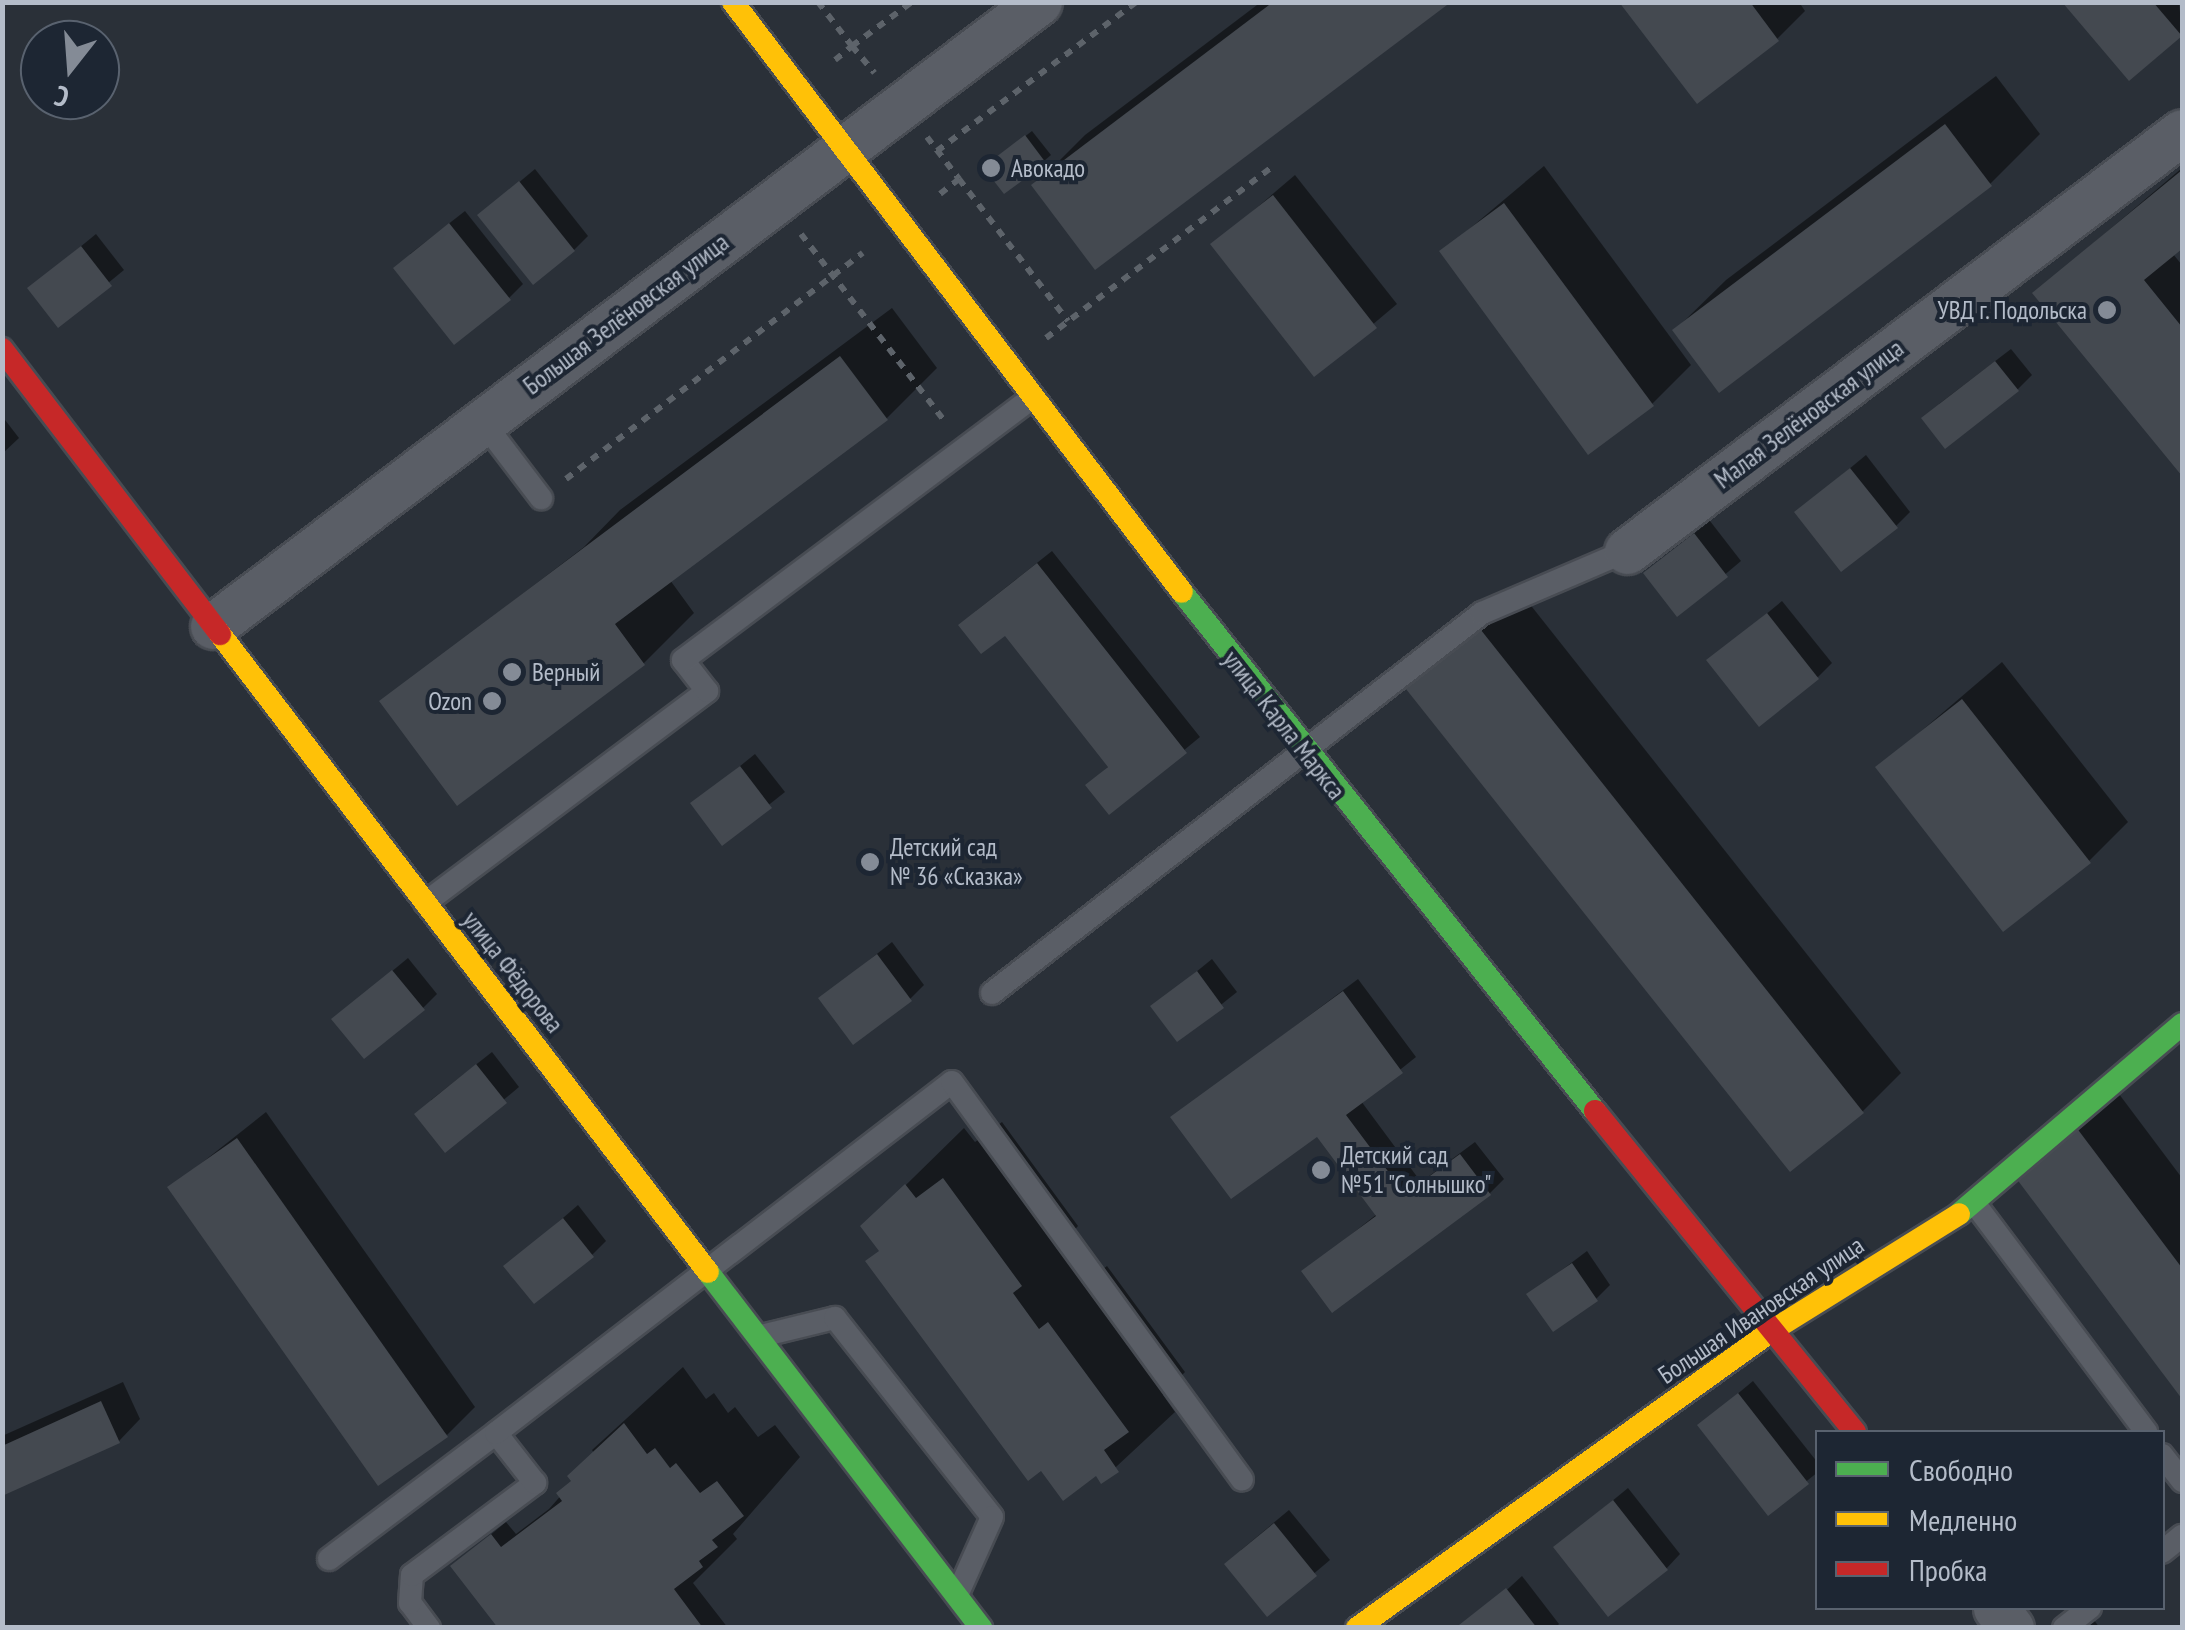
<!DOCTYPE html>
<meta charset="utf-8">
<style>
body{margin:0}
#map{position:relative;width:2185px;height:1630px;overflow:hidden;background:#2a3038;font-family:"PT Sans Narrow",sans-serif}
div>[style]{position:absolute}
[style*='--x']{left:calc(var(--x)*1px);top:calc(var(--y)*1px);width:calc(var(--w)*1px);rotate:calc(var(--a)*1deg)}
.shadow>*{inset:0;background:#0007}
.building>*{inset:0;background:#444950}
.path>*{height:6px;margin-top:-3px;transform-origin:0;background:repeating-linear-gradient(90deg,#5d636a 0 8px,transparent 0 16px)}
.roads{filter:drop-shadow(2px 0 #484c53) drop-shadow(-2px 0 #484c53) drop-shadow(0 2px #484c53) drop-shadow(0 -2px #484c53)}
.lane>*{height:22px;margin:-11px;padding:0 11px;transform-origin:11px;border-radius:11px;background:#5a5e66}
.street>*{height:45px;margin:-22.5px;padding:0 22.5px;transform-origin:22.5px;border-radius:22.5px;background:#5a5e66}
.fast>*{height:22px;margin:-11px;padding:0 11px;transform-origin:11px;border-radius:11px;background:#4caf50}
.slow>*{height:22px;margin:-11px;padding:0 11px;transform-origin:11px;border-radius:11px;background:#ffc107}
.jam>*{height:22px;margin:-11px;padding:0 11px;transform-origin:11px;border-radius:11px;background:#c62828}
.dots>*{width:28px;height:28px;translate:-50% -50%;box-sizing:border-box;border:5px solid #1d2633;border-radius:50%}
span{translate:-50% -50%;white-space:nowrap;text-align:center;line-height:1.15;-webkit-text-stroke:8px #1d2633;paint-order:stroke}
.poi-label{font-size:25px;color:#b4bcc9}
.left{translate:0 -50%;text-align:left}
.right{translate:-100% -50%;text-align:right}
.street-label{font-size:25px;color:#b4bcc9}
.frame{position:absolute;inset:0;border:5px solid #b4bcc9;pointer-events:none}
.legend{position:absolute;left:1815px;top:1430px;width:350px;height:180px;box-sizing:border-box;background:#1d2633;border:2px solid #59626f;margin:0;padding:12px 18px;list-style:none;font-size:30px;color:#b4bcc9}
.legend li{display:flex;align-items:center;gap:20px;height:50px}
.legend b{width:50px;border:2px solid #59626f}
.north{position:absolute;left:20px;top:20px;width:100px;height:100px;box-sizing:border-box;background:#1d2633;border:2px solid #59626f;border-radius:50%;rotate:197deg;font-size:28px;font-weight:700;line-height:40px;text-align:center;color:#b4bcc9}
.north::after{content:'';display:block;margin:auto;width:35px;height:45px;background:#848b96;clip-path:polygon(50% 0,100% 100%,50% 72%,0 100%)}
</style>
<div id="map">
<div class="shadow">
<div style="clip-path:polygon(1261px 2px,1446px 2px,1034px 186px,1085px 135px)"></div>
<div style="clip-path:polygon(1622px 2px,1799px 2px,1805px 11px,1777px 39px)"></div>
<div style="clip-path:polygon(2066px 2px,2179px 2px,2182px 32px,2129px 78px)"></div>
<div style="clip-path:polygon(1996px 76px,2040px 134px,1990px 184px,1675px 330px,1726px 280px)"></div>
<div style="clip-path:polygon(1032px 131px,1051px 155px,1044px 161px,993px 161px)"></div>
<div style="clip-path:polygon(1544px 166px,1691px 365px,1652px 404px,1442px 252px)"></div>
<div style="clip-path:polygon(2182px 168px,2182px 246px,2173px 254px,2182px 265px,2182px 472px,2035px 293px)"></div>
<div style="clip-path:polygon(535px 169px,588px 236px,574px 250px,480px 215px)"></div>
<div style="clip-path:polygon(1295px 175px,1397px 304px,1314px 374px,1213px 245px)"></div>
<div style="clip-path:polygon(465px 211px,523px 284px,509px 298px,410px 254px)"></div>
<div style="clip-path:polygon(96px 234px,124px 270px,58px 324px,30px 288px)"></div>
<div style="clip-path:polygon(892px 308px,937px 368px,886px 419px,670px 580px,694px 613px,644px 663px,382px 701px,584px 547px,620px 510px)"></div>
<div style="clip-path:polygon(2011px 349px,2032px 375px,2018px 389px,1939px 404px)"></div>
<div style="clip-path:polygon(2px 416px,19px 438px,2px 454px)"></div>
<div style="clip-path:polygon(1866px 455px,1910px 512px,1896px 526px,1797px 512px)"></div>
<div style="clip-path:polygon(1710px 521px,1741px 561px,1678px 614px,1660px 560px)"></div>
<div style="clip-path:polygon(1052px 551px,1200px 737px,1109px 812px,1088px 785px,1110px 765px,1005px 633px,976px 611px)"></div>
<div style="clip-path:polygon(1517px 588px,1901px 1073px,1862px 1112px,1405px 684px)"></div>
<div style="clip-path:polygon(1782px 601px,1832px 663px,1818px 677px,1710px 660px)"></div>
<div style="clip-path:polygon(2002px 662px,2128px 822px,2089px 861px,1878px 768px)"></div>
<div style="clip-path:polygon(755px 754px,785px 792px,722px 842px,693px 804px)"></div>
<div style="clip-path:polygon(892px 942px,924px 985px,910px 999px,821px 998px)"></div>
<div style="clip-path:polygon(408px 958px,437px 994px,423px 1008px,334px 1019px)"></div>
<div style="clip-path:polygon(1212px 959px,1237px 992px,1178px 1039px,1153px 1007px)"></div>
<div style="clip-path:polygon(1358px 979px,1416px 1057px,1361px 1101px,1421px 1182px,1475px 1142px,1504px 1179px,1490px 1193px,1304px 1272px,1377px 1214px,1317px 1133px,1174px 1117px)"></div>
<div style="clip-path:polygon(492px 1052px,519px 1087px,445px 1149px,431px 1100px)"></div>
<div style="clip-path:polygon(2116px 1090px,2182px 1178px,2182px 1395px,2016px 1175px)"></div>
<div style="clip-path:polygon(266px 1112px,475px 1407px,447px 1435px,170px 1188px)"></div>
<div style="clip-path:polygon(1002px 1122px,1078px 1226px,1070px 1235px,1098px 1273px,1107px 1266px,1185px 1372px,1163px 1395px,1175px 1412px,1102px 1480px,863px 1227px,964px 1128px,975px 1142px)"></div>
<div style="clip-path:polygon(578px 1205px,606px 1241px,592px 1255px,507px 1266px)"></div>
<div style="clip-path:polygon(1587px 1251px,1610px 1285px,1596px 1299px,1530px 1294px)"></div>
<div style="clip-path:polygon(683px 1367px,706px 1399px,714px 1393px,728px 1413px,735px 1407px,758px 1437px,775px 1425px,800px 1457px,733px 1534px,737px 1539px,693px 1583px,728px 1628px,501px 1628px,453px 1566px,506px 1522px,516px 1534px,549px 1509px,596px 1456px,592px 1450px)"></div>
<div style="clip-path:polygon(1753px 1381px,1818px 1463px,1818px 1472px,1768px 1512px,1700px 1425px)"></div>
<div style="clip-path:polygon(123px 1382px,140px 1419px,119px 1441px,2px 1493px,2px 1436px)"></div>
<div style="clip-path:polygon(1628px 1488px,1680px 1554px,1666px 1569px,1556px 1547px)"></div>
<div style="clip-path:polygon(1289px 1510px,1330px 1560px,1267px 1613px,1241px 1550px)"></div>
<div style="clip-path:polygon(1522px 1576px,1559px 1624px,1555px 1628px,1465px 1628px)"></div>
<div style="clip-path:polygon(2090px 1615px,2100px 1628px,2074px 1628px)"></div>
</div>
<div class="building">
<div style="clip-path:polygon(1273px 2px,1451px 2px,1095px 270px,1031px 185px)"></div>
<div style="clip-path:polygon(1619px 2px,1750px 2px,1779px 41px,1697px 104px)"></div>
<div style="clip-path:polygon(2062px 2px,2153px 2px,2182px 36px,2129px 81px)"></div>
<div style="clip-path:polygon(1945px 124px,1992px 186px,1719px 393px,1672px 330px)"></div>
<div style="clip-path:polygon(1025px 135px,1046px 163px,1004px 194px,983px 167px)"></div>
<div style="clip-path:polygon(2182px 170px,2182px 249px,2144px 280px,2182px 327px,2182px 476px,2032px 293px)"></div>
<div style="clip-path:polygon(519px 181px,575px 251px,533px 285px,477px 215px)"></div>
<div style="clip-path:polygon(1273px 195px,1377px 328px,1314px 377px,1210px 244px)"></div>
<div style="clip-path:polygon(1504px 203px,1654px 406px,1588px 455px,1439px 251px)"></div>
<div style="clip-path:polygon(449px 223px,511px 300px,454px 345px,393px 268px)"></div>
<div style="clip-path:polygon(81px 246px,112px 286px,58px 328px,27px 288px)"></div>
<div style="clip-path:polygon(840px 356px,888px 420px,615px 624px,645px 665px,457px 806px,379px 701px)"></div>
<div style="clip-path:polygon(1995px 361px,2019px 391px,1945px 449px,1921px 418px)"></div>
<div style="clip-path:polygon(1850px 468px,1898px 528px,1841px 572px,1794px 512px)"></div>
<div style="clip-path:polygon(1694px 533px,1728px 577px,1677px 617px,1643px 573px)"></div>
<div style="clip-path:polygon(1037px 563px,1187px 753px,1109px 815px,1085px 785px,1108px 767px,1005px 636px,981px 654px,958px 625px)"></div>
<div style="clip-path:polygon(1767px 613px,1819px 679px,1759px 727px,1706px 660px)"></div>
<div style="clip-path:polygon(1477px 625px,1864px 1113px,1790px 1172px,1402px 684px)"></div>
<div style="clip-path:polygon(1962px 699px,2091px 863px,2003px 932px,1875px 767px)"></div>
<div style="clip-path:polygon(740px 766px,772px 808px,722px 846px,690px 803px)"></div>
<div style="clip-path:polygon(877px 954px,912px 1001px,853px 1045px,818px 998px)"></div>
<div style="clip-path:polygon(392px 970px,425px 1010px,364px 1059px,331px 1019px)"></div>
<div style="clip-path:polygon(1197px 971px,1224px 1008px,1177px 1042px,1150px 1006px)"></div>
<div style="clip-path:polygon(1343px 991px,1403px 1073px,1346px 1115px,1405px 1194px,1460px 1154px,1491px 1195px,1332px 1313px,1301px 1271px,1376px 1216px,1317px 1137px,1231px 1199px,1170px 1117px)"></div>
<div style="clip-path:polygon(476px 1064px,507px 1103px,445px 1153px,414px 1114px)"></div>
<div style="clip-path:polygon(2076px 1127px,2182px 1268px,2182px 1399px,2013px 1174px)"></div>
<div style="clip-path:polygon(237px 1138px,448px 1437px,378px 1486px,167px 1187px)"></div>
<div style="clip-path:polygon(943px 1178px,1022px 1286px,1013px 1293px,1039px 1329px,1048px 1322px,1129px 1432px,1104px 1450px,1119px 1472px,1101px 1484px,1096px 1476px,1063px 1501px,1041px 1471px,1028px 1481px,865px 1261px,879px 1251px,860px 1226px,905px 1184px,916px 1198px)"></div>
<div style="clip-path:polygon(563px 1218px,594px 1257px,534px 1304px,503px 1266px)"></div>
<div style="clip-path:polygon(1572px 1263px,1598px 1301px,1553px 1332px,1526px 1294px)"></div>
<div style="clip-path:polygon(1738px 1393px,1809px 1484px,1768px 1516px,1697px 1425px)"></div>
<div style="clip-path:polygon(101px 1401px,120px 1443px,2px 1496px,2px 1446px)"></div>
<div style="clip-path:polygon(624px 1423px,647px 1454px,655px 1448px,670px 1468px,676px 1463px,700px 1493px,717px 1481px,744px 1516px,712px 1540px,718px 1547px,699px 1561px,703px 1567px,674px 1589px,703px 1628px,498px 1628px,450px 1566px,491px 1534px,501px 1547px,562px 1501px,556px 1493px,571px 1481px,567px 1476px)"></div>
<div style="clip-path:polygon(1613px 1500px,1668px 1570px,1608px 1617px,1553px 1547px)"></div>
<div style="clip-path:polygon(1274px 1523px,1317px 1576px,1267px 1617px,1224px 1564px)"></div>
<div style="clip-path:polygon(1506px 1588px,1537px 1628px,1462px 1628px,1459px 1625px)"></div>
</div>
<div class="path">
<div style="--x:818;--y:2;--w:56;--a:52.3"></div>
<div style="--x:852;--y:46;--w:74;--a:-36.3"></div>
<div style="--x:835;--y:60;--w:22;--a:-39"></div>
<div style="--x:852;--y:46;--w:35;--a:50"></div>
<div style="--x:927;--y:137;--w:53;--a:52.7"></div>
<div style="--x:959;--y:179;--w:24;--a:142"></div>
<div style="--x:937;--y:151;--w:249;--a:-36.8"></div>
<div style="--x:959;--y:179;--w:179;--a:52.5"></div>
<div style="--x:801;--y:234;--w:237;--a:52.5"></div>
<div style="--x:1046;--y:338;--w:282;--a:-37.1"></div>
<div style="--x:566;--y:479;--w:373;--a:-37.3"></div>
</div>
<div class="roads">
<div class="lane">
<div style="--x:483;--y:422;--w:96;--a:52.7"></div>
<div style="--x:425;--y:903;--w:353;--a:-36.9"></div>
<div style="--x:707;--y:691;--w:39;--a:-128"></div>
<div style="--x:683;--y:660;--w:438;--a:-36.9"></div>
<div style="--x:992;--y:993;--w:620;--a:-37.79"></div>
<div style="--x:1482;--y:613;--w:158;--a:-23.2"></div>
<div style="--x:1975;--y:1204;--w:285;--a:53.1"></div>
<div style="--x:761;--y:1336;--w:76;--a:-13.7"></div>
<div style="--x:835;--y:1318;--w:253;--a:51.7"></div>
<div style="--x:992;--y:1517;--w:83;--a:114.1"></div>
<div style="--x:2162;--y:1455;--w:33;--a:52"></div>
<div style="--x:2162;--y:1552;--w:26;--a:-39"></div>
<div style="--x:329;--y:1559;--w:209;--a:-37"></div>
<div style="--x:429;--y:1628;--w:31;--a:-127"></div>
<div style="--x:410;--y:1603;--w:28;--a:-86"></div>
<div style="--x:412;--y:1575;--w:154;--a:-36.8"></div>
<div style="--x:535;--y:1483;--w:63;--a:-128"></div>
<div style="--x:496;--y:1433;--w:575;--a:-37.59"></div>
<div style="--x:952;--y:1082;--w:492;--a:53.9"></div>
<div style="--x:2064;--y:1628;--w:33;--a:-38"></div>
</div>
<div class="street">
<div style="--x:1627;--y:551;--w:695;--a:-37.05"></div>
<div style="--x:213;--y:626;--w:1035;--a:-37.07"></div>
<div style="--x:1996;--y:1608;--w:25;--a:53"></div>
</div>
<div class="fast">
<div style="--x:1182;--y:592;--w:663;--a:51.49"></div>
<div style="--x:1959;--y:1214;--w:293;--a:-40.4"></div>
<div style="--x:708;--y:1272;--w:449;--a:52.5"></div>
</div>
<div class="slow">
<div style="--x:733;--y:2;--w:741;--a:52.73"></div>
<div style="--x:220;--y:634;--w:803;--a:52.59"></div>
<div style="--x:1357;--y:1628;--w:512;--a:-35.62"></div>
<div style="--x:1773;--y:1330;--w:219;--a:-31.9"></div>
</div>
<div class="jam">
<div style="--x:2;--y:349;--w:359;--a:52.6"></div>
<div style="--x:1595;--y:1111;--w:413;--a:51"></div>
</div>
</div>
<div class="dots">
<div style="left:991px;top:168px;background:#848b96"></div>
<div style="left:2107px;top:310px;background:#848b96"></div>
<div style="left:512px;top:672px;background:#848b96"></div>
<div style="left:492px;top:701px;background:#848b96"></div>
<div style="left:870px;top:862px;background:#848b96"></div>
<div style="left:1321px;top:1170px;background:#848b96"></div>
</div>
<div class="poi-label">
<span class="left" style="left:1011px;top:168px">Авокадо</span>
<span class="right" style="left:2087px;top:310px">УВД г. Подольска</span>
<span class="left" style="left:532px;top:672px">Верный</span>
<span class="right" style="left:472px;top:701px">Ozon</span>
<span class="left" style="left:890px;top:862px">Детский сад<br>№ 36 «Сказка»</span>
<span class="left" style="left:1341px;top:1170px">Детский сад<br>№51 "Солнышко"</span>
</div>
<div class="street-label">
<span style="left:626px;top:314px;rotate:-37deg">Большая Зелёновская улица</span>
<span style="left:1809px;top:414px;rotate:-37deg">Малая Зелёновская улица</span>
<span style="left:1284px;top:725px;rotate:52deg">улица Карла Маркса</span>
<span style="left:513px;top:972px;rotate:52deg">улица Фёдорова</span>
<span style="left:1761px;top:1310px;rotate:-34deg">Большая Ивановская улица</span>
</div>
<div class="frame"></div>
<ul class="legend">
<li><b style="height:12px;background:#4caf50"></b>Свободно</li>
<li><b style="height:12px;background:#ffc107"></b>Медленно</li>
<li><b style="height:12px;background:#c62828"></b>Пробка</li>
</ul>
<div class="north">С</div>
</div>
